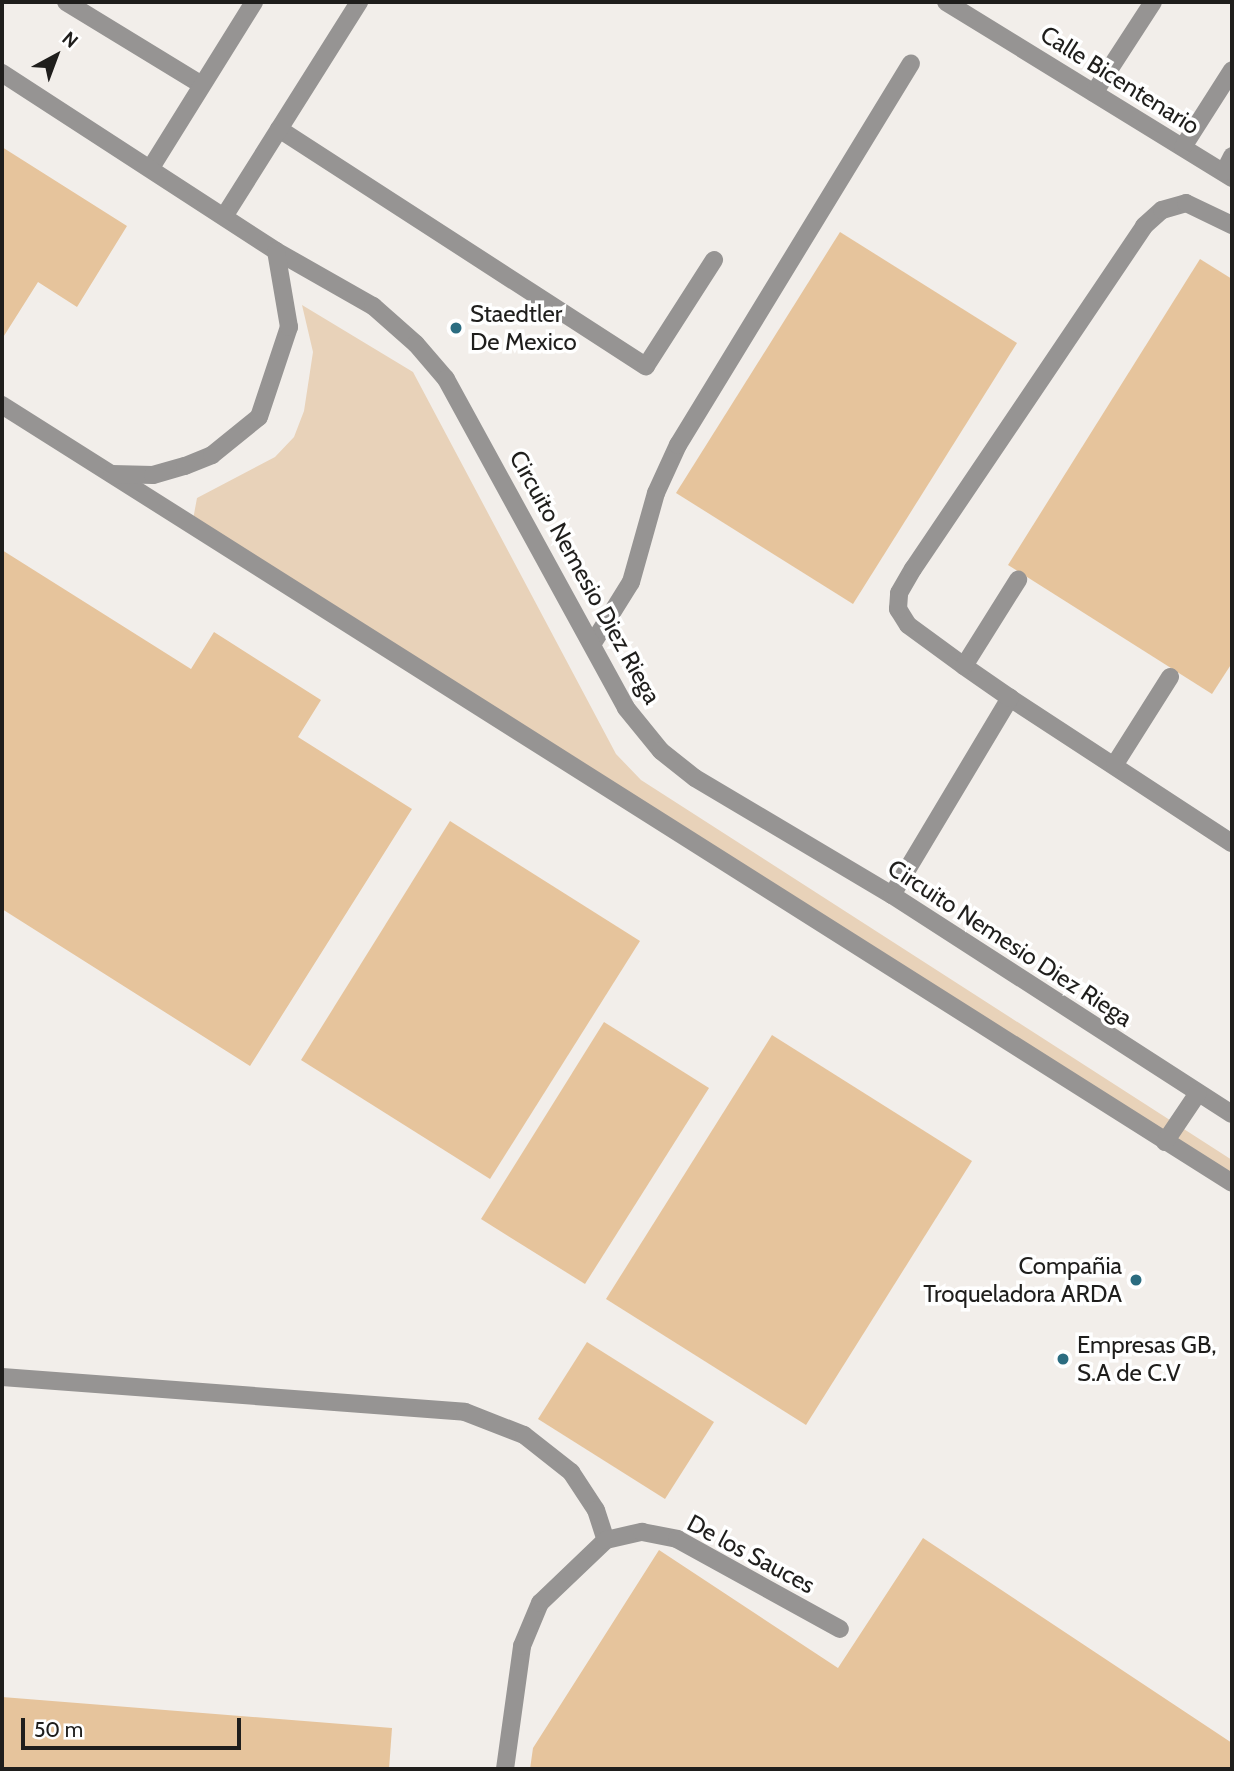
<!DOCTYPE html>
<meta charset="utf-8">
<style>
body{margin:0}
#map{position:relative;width:1234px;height:1771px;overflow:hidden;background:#f2eeea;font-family:Cabin,sans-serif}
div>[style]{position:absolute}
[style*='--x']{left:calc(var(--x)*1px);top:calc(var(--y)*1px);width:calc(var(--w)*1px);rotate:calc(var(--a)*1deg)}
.green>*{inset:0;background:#e8d2b9}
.building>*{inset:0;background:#e6c49c}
.lane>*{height:18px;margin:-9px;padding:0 9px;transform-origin:9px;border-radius:9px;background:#969493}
.street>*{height:18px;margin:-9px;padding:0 9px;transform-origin:9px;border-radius:9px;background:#969493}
.dots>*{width:19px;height:19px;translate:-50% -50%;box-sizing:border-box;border:4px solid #fff;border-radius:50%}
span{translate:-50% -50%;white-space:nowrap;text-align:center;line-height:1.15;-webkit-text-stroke:7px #fff;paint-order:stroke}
.street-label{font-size:24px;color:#1f1e1c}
.poi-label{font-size:24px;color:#1f1e1c}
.left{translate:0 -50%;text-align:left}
.right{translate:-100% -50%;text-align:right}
.frame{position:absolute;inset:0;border:4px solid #1f1e1c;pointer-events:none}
.north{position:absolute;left:21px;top:21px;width:70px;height:70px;-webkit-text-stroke:5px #fff;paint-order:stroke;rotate:41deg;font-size:19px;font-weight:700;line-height:28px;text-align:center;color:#1f1e1c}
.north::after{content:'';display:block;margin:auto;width:24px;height:32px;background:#1f1e1c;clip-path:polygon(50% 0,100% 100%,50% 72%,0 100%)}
.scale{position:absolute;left:21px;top:1718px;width:220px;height:32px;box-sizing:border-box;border:4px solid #1f1e1c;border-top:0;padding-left:9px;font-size:21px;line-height:24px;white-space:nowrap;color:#1f1e1c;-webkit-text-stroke:5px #fff;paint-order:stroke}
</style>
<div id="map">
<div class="green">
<div style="clip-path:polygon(302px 305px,413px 372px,616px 754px,641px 780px,1232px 1160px,1232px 1185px,192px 525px,197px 498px,275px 457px,294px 437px,304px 411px,313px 352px)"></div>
</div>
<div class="building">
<div style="clip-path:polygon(2px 147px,127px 226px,77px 307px,38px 282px,2px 339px)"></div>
<div style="clip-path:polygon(840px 232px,1017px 343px,853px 604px,676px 493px)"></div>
<div style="clip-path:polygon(1200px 259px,1232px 279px,1232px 663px,1212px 694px,1008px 565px)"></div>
<div style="clip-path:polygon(2px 550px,191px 669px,214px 632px,321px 700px,298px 737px,412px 809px,250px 1066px,2px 909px)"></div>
<div style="clip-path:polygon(450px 821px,640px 941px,490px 1179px,301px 1060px)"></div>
<div style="clip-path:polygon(604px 1022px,709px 1088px,585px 1284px,481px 1219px)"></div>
<div style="clip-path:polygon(772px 1035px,972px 1161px,806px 1425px,606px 1299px)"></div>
<div style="clip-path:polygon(587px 1342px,714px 1422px,665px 1499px,538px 1419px)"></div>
<div style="clip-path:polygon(923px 1538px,1232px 1743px,1232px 1769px,530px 1769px,533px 1748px,659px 1550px,838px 1668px)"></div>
<div style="clip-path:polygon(2px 1697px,392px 1728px,389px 1769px,2px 1769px)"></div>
</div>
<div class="lane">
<div style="--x:66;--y:2;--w:159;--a:31.4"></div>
<div style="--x:279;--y:129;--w:437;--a:32.9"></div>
<div style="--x:646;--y:366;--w:126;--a:-57.3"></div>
<div style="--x:152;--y:166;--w:193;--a:-58.1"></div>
<div style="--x:225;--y:215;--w:252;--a:-57.8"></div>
<div style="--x:593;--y:643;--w:72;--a:-58.1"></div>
<div style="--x:631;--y:582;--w:92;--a:-74.3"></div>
<div style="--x:656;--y:493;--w:53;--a:-65.4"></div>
<div style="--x:678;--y:445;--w:447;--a:-58.6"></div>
<div style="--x:964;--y:666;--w:69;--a:-143.8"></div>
<div style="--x:908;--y:625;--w:19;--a:-122"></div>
<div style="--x:898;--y:609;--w:16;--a:-86"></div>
<div style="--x:899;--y:593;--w:28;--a:-60"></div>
<div style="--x:913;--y:569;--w:414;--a:-56"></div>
<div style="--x:1144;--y:226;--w:24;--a:-42"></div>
<div style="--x:1162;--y:210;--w:25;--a:-16"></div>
<div style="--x:1186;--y:203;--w:51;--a:25.6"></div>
<div style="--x:1010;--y:698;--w:265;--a:33.2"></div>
<div style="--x:1115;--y:764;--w:103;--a:-57.7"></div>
<div style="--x:892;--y:895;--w:230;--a:-59.1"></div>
<div style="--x:1010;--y:698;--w:56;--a:-145.2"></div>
<div style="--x:964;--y:666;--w:102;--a:-57.9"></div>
<div style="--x:2;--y:1377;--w:464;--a:4.3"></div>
<div style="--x:465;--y:1412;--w:63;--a:21.3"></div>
<div style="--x:524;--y:1435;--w:60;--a:38.2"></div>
<div style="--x:571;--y:1472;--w:45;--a:56.7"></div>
<div style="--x:596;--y:1510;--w:32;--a:72"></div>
<div style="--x:505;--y:1769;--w:124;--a:-82.1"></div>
<div style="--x:522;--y:1646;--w:47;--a:-67.3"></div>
<div style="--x:540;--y:1603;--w:91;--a:-43.7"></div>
<div style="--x:606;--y:1540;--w:37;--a:-13"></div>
<div style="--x:642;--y:1532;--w:36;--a:11"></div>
<div style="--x:677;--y:1539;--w:186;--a:28.9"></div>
</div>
<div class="street">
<div style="--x:946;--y:2;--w:336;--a:31.6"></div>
<div style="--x:2;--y:73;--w:327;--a:33"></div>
<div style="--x:276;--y:251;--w:112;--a:29.6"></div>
<div style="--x:373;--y:306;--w:57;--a:41.5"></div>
<div style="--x:416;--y:344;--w:46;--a:49.4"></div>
<div style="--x:446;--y:379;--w:375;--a:61.3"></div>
<div style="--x:626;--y:708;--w:55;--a:50.9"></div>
<div style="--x:661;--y:751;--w:43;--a:38.5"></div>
<div style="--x:695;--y:778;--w:229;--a:30.7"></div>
<div style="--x:892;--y:895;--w:404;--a:32.8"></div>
<div style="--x:1094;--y:93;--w:108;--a:-57"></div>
<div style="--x:1183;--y:147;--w:91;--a:-57.5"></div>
<div style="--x:1224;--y:172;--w:18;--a:-63"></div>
<div style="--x:2;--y:405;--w:1455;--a:32.31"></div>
<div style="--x:112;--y:474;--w:41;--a:1.4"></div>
<div style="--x:153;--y:475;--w:33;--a:-16"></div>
<div style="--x:185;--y:466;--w:29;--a:-22"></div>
<div style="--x:212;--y:455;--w:60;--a:-39"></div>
<div style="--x:259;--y:417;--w:95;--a:-71.6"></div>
<div style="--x:289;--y:327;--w:77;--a:-99.7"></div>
<div style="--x:1165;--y:1142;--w:59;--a:-56"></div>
</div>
<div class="dots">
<div style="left:456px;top:328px;background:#2b6c80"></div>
<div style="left:1136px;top:1280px;background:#2b6c80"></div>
<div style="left:1063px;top:1359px;background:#2b6c80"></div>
</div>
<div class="street-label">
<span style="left:1120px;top:80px;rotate:32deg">Calle Bicentenario</span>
<span style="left:585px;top:577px;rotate:61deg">Circuito Nemesio Diez Riega</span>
<span style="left:1010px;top:943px;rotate:33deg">Circuito Nemesio Diez Riega</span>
<span style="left:751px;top:1554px;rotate:28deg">De los Sauces</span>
</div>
<div class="poi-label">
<span class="left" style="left:470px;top:328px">Staedtler<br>De Mexico</span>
<span class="right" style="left:1122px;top:1280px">Compañia<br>Troqueladora ARDA</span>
<span class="left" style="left:1077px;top:1359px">Empresas GB,<br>S.A de C.V</span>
</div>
<div class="frame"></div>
<div class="north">N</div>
<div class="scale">50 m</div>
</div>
